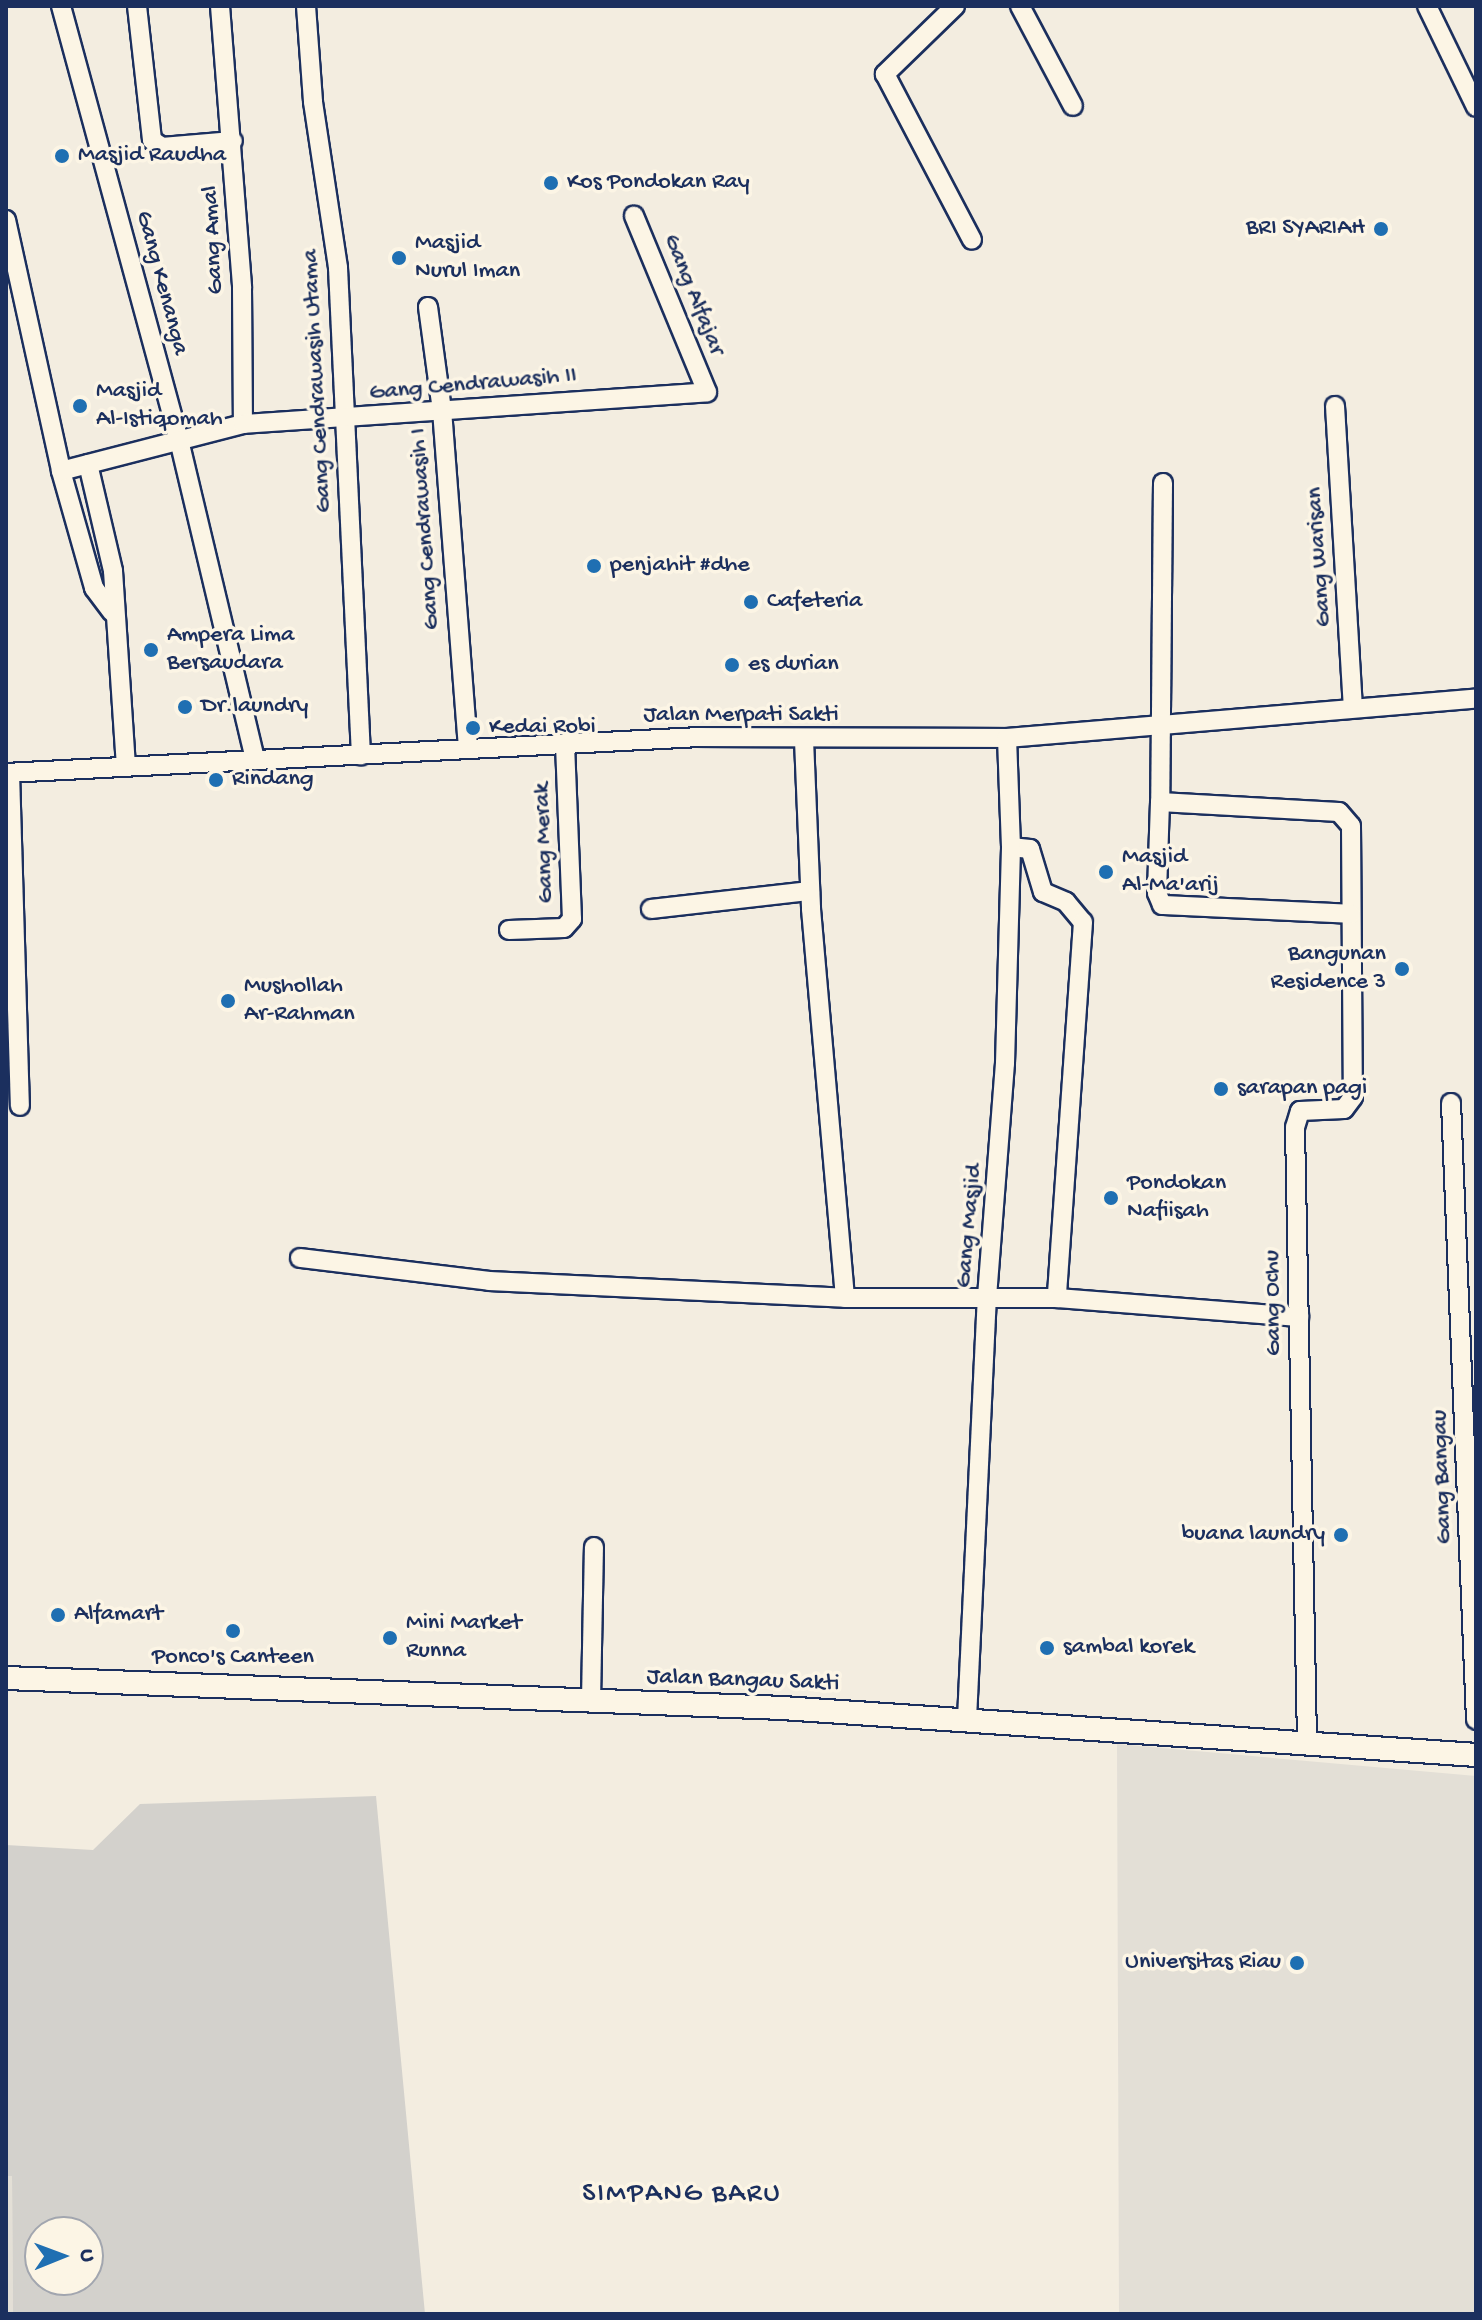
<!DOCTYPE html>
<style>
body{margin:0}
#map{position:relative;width:1482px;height:2320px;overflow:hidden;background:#f3ede0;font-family:"Gochi Hand",sans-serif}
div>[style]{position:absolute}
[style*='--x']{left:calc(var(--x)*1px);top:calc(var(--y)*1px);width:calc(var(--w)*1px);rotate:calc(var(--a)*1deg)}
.built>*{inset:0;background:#e3dfd6}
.green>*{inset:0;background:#d3d1cc}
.roads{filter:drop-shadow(2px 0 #1b2f5e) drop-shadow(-2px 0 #1b2f5e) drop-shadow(0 2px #1b2f5e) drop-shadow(0 -2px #1b2f5e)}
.minor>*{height:18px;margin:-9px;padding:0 9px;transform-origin:9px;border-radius:9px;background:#fcf5e5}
.tertiary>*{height:22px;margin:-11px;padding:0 11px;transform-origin:11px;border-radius:11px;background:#fcf5e5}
.dots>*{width:22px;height:22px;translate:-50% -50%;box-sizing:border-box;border:4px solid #fcf5e5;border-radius:50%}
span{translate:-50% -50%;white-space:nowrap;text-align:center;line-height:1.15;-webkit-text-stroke:7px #fcf5e5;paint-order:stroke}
.poi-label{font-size:24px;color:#1b2f5e}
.left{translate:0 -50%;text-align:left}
.right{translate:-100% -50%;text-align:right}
.street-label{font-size:24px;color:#1b2f5e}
.quarter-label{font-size:28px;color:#1b2f5e;letter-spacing:2px}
.frame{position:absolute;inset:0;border:8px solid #1b2f5e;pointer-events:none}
.north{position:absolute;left:24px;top:2216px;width:80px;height:80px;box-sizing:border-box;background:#fcf5e5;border:2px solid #a2a6af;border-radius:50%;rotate:89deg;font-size:22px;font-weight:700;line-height:32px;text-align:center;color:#1b2f5e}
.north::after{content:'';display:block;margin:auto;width:28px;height:36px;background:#1f6fb2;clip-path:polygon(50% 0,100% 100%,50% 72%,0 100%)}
</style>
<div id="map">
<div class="built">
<div style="clip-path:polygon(1117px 1744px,1476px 1776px,1476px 2314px,1119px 2314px)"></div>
<div style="clip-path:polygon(6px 2176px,12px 2176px,13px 2314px,6px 2314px)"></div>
</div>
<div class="green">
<div style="clip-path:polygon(evenodd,376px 1796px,425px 2314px,13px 2314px,12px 2176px,6px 2176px,6px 1845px,93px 1850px,140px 1804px,376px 1796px,40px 2232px,88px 2232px,88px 2280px,40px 2280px,40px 2232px)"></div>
</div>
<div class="roads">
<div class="minor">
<div style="--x:61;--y:6;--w:450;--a:74.8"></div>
<div style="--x:179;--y:440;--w:329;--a:76.6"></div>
<div style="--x:137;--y:6;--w:135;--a:83.6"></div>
<div style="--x:152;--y:140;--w:12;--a:35"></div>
<div style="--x:162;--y:147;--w:71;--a:-4.8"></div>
<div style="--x:220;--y:6;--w:283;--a:85.5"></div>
<div style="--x:242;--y:288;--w:136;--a:89.6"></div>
<div style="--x:306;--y:6;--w:96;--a:85.8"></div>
<div style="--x:313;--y:102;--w:168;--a:81.4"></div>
<div style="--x:338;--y:268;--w:488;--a:87.3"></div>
<div style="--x:955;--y:6;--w:98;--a:135.8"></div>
<div style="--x:885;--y:74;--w:187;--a:62.3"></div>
<div style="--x:1020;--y:6;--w:113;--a:62.1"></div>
<div style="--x:1427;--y:6;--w:112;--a:64.1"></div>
<div style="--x:6;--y:220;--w:257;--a:77.6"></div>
<div style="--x:61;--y:471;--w:122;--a:74.2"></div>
<div style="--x:94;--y:588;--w:30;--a:53"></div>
<div style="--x:428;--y:307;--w:104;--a:82.3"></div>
<div style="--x:442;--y:410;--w:340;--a:85.6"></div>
<div style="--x:1335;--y:406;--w:301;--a:86.6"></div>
<div style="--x:88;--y:464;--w:110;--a:76.8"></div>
<div style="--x:113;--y:571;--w:196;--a:86.2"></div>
<div style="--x:61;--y:471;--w:188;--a:-14.5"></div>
<div style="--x:243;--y:424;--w:465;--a:-3.9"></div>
<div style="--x:707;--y:392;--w:191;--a:-112.5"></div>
<div style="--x:1163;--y:483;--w:319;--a:90.5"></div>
<div style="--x:1160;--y:802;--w:179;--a:3.2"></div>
<div style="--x:1339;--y:812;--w:18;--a:49"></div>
<div style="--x:1351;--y:826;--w:271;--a:89.6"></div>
<div style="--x:1353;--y:1097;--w:15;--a:127"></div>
<div style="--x:1344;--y:1109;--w:44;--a:177.4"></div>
<div style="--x:1300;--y:1111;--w:17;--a:107"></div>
<div style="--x:1295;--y:1127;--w:613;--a:88.88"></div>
<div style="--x:804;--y:740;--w:169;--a:87.6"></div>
<div style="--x:811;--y:909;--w:390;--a:85"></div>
<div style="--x:6;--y:773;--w:696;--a:-2.97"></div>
<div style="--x:701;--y:737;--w:306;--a:0.2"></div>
<div style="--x:1007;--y:738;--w:471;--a:-4.8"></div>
<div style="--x:10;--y:773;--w:333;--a:88.3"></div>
<div style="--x:1160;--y:802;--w:91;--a:91.9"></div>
<div style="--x:1157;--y:893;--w:13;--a:67"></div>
<div style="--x:1162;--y:905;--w:189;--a:2.7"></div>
<div style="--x:1011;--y:847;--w:19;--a:6"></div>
<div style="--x:1030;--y:849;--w:45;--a:73.2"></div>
<div style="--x:1043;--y:892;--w:25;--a:23"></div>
<div style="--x:1066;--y:902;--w:26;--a:50"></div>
<div style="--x:1083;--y:922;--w:377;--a:94"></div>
<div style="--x:651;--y:909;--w:160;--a:-6.5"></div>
<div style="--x:509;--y:930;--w:55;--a:-2.1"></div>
<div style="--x:564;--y:928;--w:12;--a:-48"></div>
<div style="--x:572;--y:919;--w:174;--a:-92.3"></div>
<div style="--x:1451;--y:1103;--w:617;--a:87.68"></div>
<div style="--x:300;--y:1258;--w:190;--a:6.9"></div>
<div style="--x:489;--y:1281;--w:356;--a:2.7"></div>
<div style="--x:845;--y:1298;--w:212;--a:0"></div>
<div style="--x:1057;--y:1298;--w:243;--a:4.5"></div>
<div style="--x:591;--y:1701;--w:154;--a:-88.9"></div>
<div style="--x:967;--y:1719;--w:422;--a:-87.3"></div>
<div style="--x:987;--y:1297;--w:235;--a:-85.6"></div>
<div style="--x:1005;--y:1063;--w:216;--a:-88.4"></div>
<div style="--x:1011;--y:847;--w:109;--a:-92.1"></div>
</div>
<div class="tertiary">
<div style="--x:6;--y:1678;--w:777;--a:2.21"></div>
<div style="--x:782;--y:1708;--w:696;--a:3.87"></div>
</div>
</div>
<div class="dots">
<div style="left:62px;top:156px;background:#1f6fb2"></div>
<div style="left:551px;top:183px;background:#1f6fb2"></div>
<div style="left:1381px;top:229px;background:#1f6fb2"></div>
<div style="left:399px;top:258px;background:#1f6fb2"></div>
<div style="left:80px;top:406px;background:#1f6fb2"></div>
<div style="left:594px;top:566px;background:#1f6fb2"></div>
<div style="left:751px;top:602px;background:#1f6fb2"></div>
<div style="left:151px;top:650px;background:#1f6fb2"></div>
<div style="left:732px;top:665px;background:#1f6fb2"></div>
<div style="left:185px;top:707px;background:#1f6fb2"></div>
<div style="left:473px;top:728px;background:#1f6fb2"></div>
<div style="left:216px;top:780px;background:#1f6fb2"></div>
<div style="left:1106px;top:872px;background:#1f6fb2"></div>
<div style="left:1402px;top:969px;background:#1f6fb2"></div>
<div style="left:228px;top:1001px;background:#1f6fb2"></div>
<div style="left:1221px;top:1089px;background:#1f6fb2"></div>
<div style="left:1111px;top:1198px;background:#1f6fb2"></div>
<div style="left:1341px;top:1535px;background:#1f6fb2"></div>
<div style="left:58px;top:1615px;background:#1f6fb2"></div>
<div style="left:233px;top:1631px;background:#1f6fb2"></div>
<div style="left:390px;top:1638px;background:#1f6fb2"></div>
<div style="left:1047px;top:1648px;background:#1f6fb2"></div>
<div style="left:1297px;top:1963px;background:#1f6fb2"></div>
</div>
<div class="poi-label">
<span class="left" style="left:78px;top:156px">Masjid Raudha</span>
<span class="left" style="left:567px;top:183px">Kos Pondokan Ray</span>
<span class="right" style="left:1365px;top:229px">BRI SYARIAH</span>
<span class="left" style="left:415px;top:258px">Masjid<br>Nurul Iman</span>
<span class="left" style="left:96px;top:406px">Masjid<br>Al-Istiqomah</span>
<span class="left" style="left:610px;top:566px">penjahit #dhe</span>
<span class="left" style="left:767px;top:602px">Cafeteria</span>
<span class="left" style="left:167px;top:650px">Ampera Lima<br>Bersaudara</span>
<span class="left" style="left:748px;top:665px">es durian</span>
<span class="left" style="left:201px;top:707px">Dr.laundry</span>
<span class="left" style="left:489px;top:728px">Kedai Robi</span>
<span class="left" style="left:232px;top:780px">Rindang</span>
<span class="left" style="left:1122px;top:872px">Masjid<br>Al-Ma'arij</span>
<span class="right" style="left:1386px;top:969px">Bangunan<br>Residence 3</span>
<span class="left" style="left:244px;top:1001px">Mushollah<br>Ar-Rahman</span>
<span class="left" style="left:1237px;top:1089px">sarapan pagi</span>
<span class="left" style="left:1127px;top:1198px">Pondokan<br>Nafiisah</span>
<span class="right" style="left:1325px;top:1535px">buana laundry</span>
<span class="left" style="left:74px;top:1615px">Alfamart</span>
<span class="left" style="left:406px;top:1638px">Mini Market<br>Runna</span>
<span class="left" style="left:1063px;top:1648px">sambal korek</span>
<span style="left:233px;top:1658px">Ponco's Canteen</span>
<span class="right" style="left:1281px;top:1963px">Universitas Riau</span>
</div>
<div class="street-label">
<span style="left:214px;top:240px;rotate:-93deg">Gang Amal</span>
<span style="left:161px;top:283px;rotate:75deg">Gang Kenanga</span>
<span style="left:693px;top:295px;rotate:68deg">Gang Alfajar</span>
<span style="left:318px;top:381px;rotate:-93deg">Gang Cendrawasih Utama</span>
<span style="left:473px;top:385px;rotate:-5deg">Gang Cendrawasih II</span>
<span style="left:426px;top:529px;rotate:-94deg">Gang Cendrawasih I</span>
<span style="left:1320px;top:557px;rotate:-94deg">Gang Warisan</span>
<span style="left:741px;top:716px">Jalan Merpati Sakti</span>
<span style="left:545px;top:843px;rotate:-92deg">Gang Merak</span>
<span style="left:970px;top:1226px;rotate:-85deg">Gang Masjid</span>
<span style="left:1274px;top:1303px;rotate:-91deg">Gang Ochu</span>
<span style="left:1443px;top:1477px;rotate:-92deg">Gang Bangau</span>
<span style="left:743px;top:1681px;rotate:2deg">Jalan Bangau Sakti</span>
</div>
<div class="quarter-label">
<span style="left:682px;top:2195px">SIMPANG BARU</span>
</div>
<div class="frame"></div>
<div class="north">U</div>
</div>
